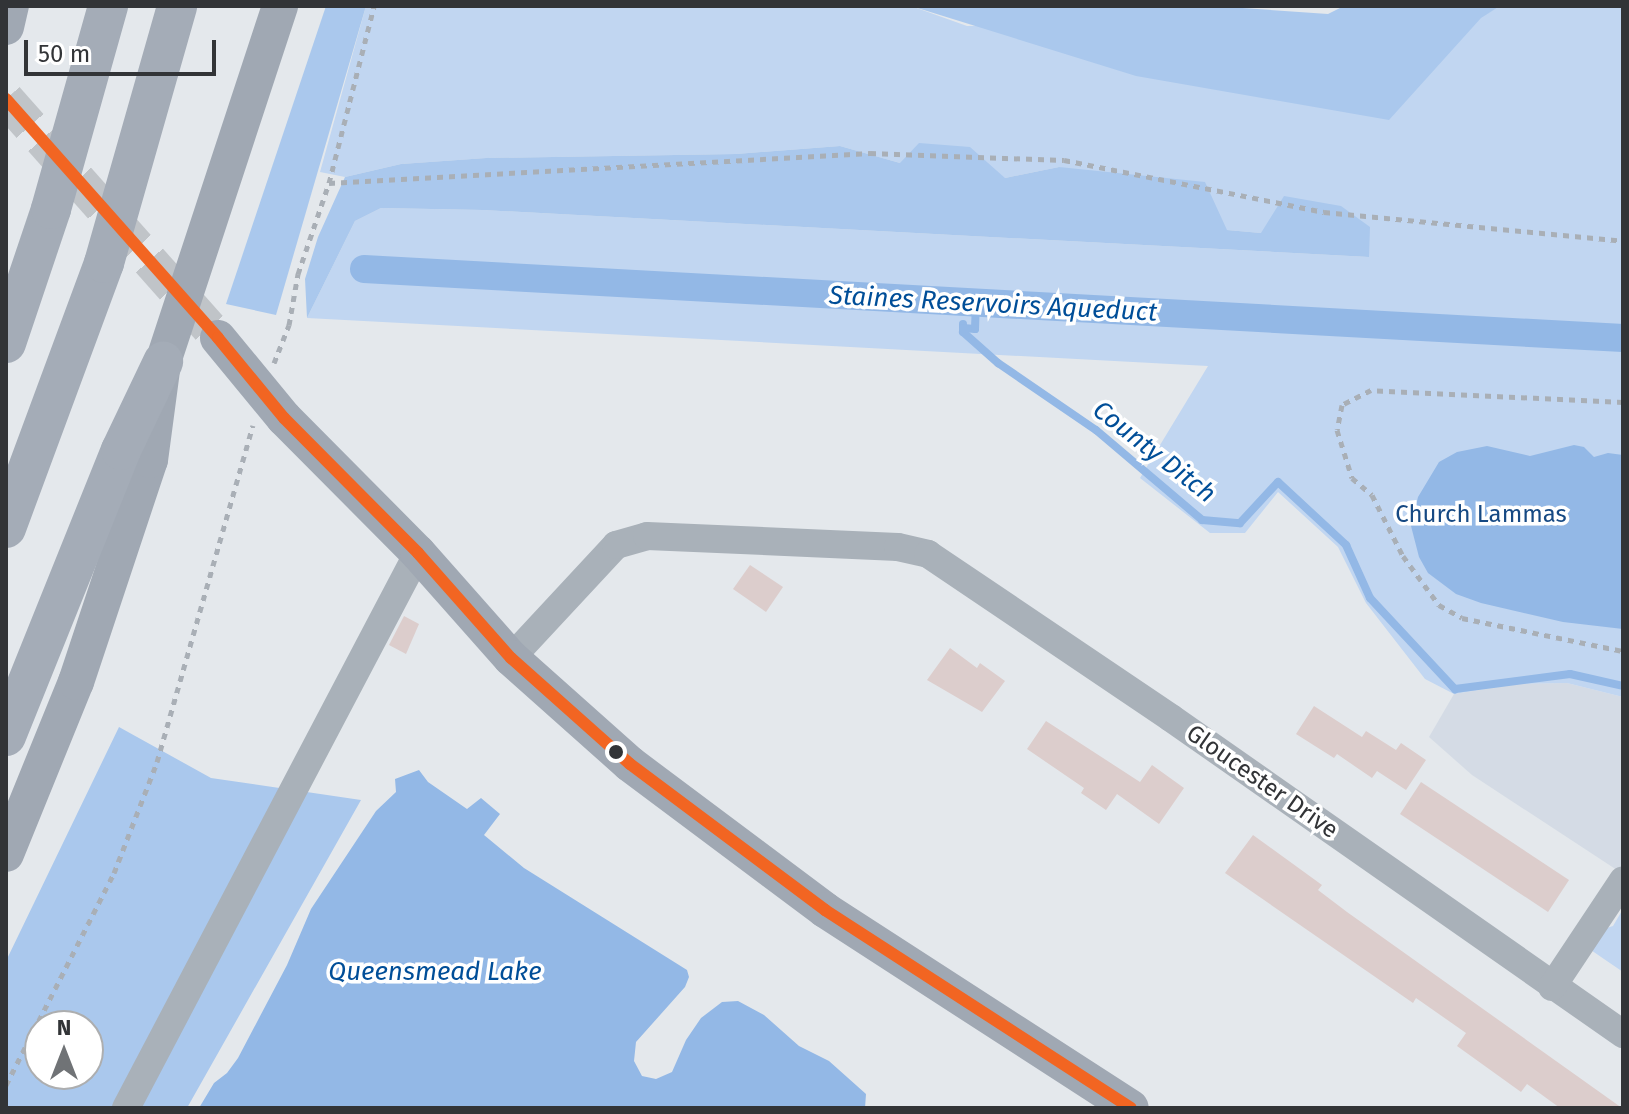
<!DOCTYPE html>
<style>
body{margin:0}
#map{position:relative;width:1629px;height:1114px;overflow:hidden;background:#e4e8ec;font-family:"Fira Sans",sans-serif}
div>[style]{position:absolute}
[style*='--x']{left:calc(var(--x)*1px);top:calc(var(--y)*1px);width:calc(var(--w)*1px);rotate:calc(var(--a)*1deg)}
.built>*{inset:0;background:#d4dbe5}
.green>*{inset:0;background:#c1d6f1}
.forest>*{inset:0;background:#aac8ed}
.water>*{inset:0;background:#93b8e6}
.stream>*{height:8px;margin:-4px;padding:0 4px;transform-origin:4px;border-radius:4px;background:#93b8e6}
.canal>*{height:28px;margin:-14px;padding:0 14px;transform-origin:14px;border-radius:14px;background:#93b8e6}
.building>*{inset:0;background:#dccdcc}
.major-tunnel>*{height:36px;margin-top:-18px;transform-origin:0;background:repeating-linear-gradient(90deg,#c0c4c8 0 36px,transparent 0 54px)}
.path>*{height:5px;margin-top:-2.5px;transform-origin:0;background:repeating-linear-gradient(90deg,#a9afb6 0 6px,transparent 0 12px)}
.minor>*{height:28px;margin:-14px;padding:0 14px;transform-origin:14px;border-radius:14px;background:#a9b1b9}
.major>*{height:36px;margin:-18px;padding:0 18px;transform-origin:18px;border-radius:18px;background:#a0a8b3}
.highway>*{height:40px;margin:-20px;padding:0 20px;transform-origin:20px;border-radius:20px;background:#a4acb7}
.bus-1>*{height:12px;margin:-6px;padding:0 6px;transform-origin:6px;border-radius:6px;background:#f26522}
.dots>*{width:22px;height:22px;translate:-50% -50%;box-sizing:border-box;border:4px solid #fff;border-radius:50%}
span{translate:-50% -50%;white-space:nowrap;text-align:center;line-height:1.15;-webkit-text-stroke:7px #fff;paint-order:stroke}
.park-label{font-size:24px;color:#164983}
.street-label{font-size:24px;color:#323437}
.water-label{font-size:26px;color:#004e98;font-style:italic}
.frame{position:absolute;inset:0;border:8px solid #323437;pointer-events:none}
.north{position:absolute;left:24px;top:1010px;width:80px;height:80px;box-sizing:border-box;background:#fff;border:2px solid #adaeaf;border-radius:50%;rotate:0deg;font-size:22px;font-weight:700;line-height:32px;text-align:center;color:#323437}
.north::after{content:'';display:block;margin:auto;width:28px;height:36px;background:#707376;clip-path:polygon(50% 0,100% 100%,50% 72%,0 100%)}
.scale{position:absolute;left:24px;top:40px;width:192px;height:36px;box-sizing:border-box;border:4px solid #323437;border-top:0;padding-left:10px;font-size:24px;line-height:28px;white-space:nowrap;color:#323437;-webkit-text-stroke:6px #fff;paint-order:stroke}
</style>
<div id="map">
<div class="built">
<div style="clip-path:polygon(1567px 683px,1623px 697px,1623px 874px,1472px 775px,1429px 737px,1454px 694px,1515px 684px)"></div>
</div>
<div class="green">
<div style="clip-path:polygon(366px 6px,911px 6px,967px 26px,1481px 17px,1500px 6px,1623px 6px,1623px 697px,1567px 683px,1515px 684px,1454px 694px,1425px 679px,1366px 603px,1338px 547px,1278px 492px,1245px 533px,1210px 533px,1140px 478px,1208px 366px,307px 318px,355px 221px,381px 208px,483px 210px,1369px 257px,1261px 233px,1227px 230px,1059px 167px,1005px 178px,900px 163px,840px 146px,736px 154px,486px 158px,401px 164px,345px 177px,320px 172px)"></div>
<div style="clip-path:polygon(1623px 909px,1623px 972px,1585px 946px,1594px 932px,1613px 926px)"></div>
</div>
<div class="forest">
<div style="clip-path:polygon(326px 6px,366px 6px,276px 315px,226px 304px)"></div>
<div style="clip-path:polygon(911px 6px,1213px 6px,1328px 14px,1344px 6px,1500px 6px,1481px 18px,1389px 120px,1136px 76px)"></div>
<div style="clip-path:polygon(919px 143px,970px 147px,1005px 178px,1059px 167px,1205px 182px,1227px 230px,1261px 233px,1284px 196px,1341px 206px,1370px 227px,1369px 257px,483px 210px,381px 208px,355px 221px,307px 318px,305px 279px,318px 237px,345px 177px,401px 164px,486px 158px,736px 154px,840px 146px,900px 163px)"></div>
<div style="clip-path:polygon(evenodd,119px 727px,211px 778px,361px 800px,187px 1108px,6px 1108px,6px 961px,119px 727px,40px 1026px,88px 1026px,88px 1074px,40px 1074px,40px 1026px)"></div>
</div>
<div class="water">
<div style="clip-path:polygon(1574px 445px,1584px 447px,1594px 457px,1608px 453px,1623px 455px,1623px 629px,1563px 622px,1481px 603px,1456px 594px,1428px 573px,1419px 557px,1411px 526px,1418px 497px,1439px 462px,1457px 452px,1487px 446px,1530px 456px)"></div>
<div style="clip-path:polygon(419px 770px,428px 782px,467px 809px,481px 798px,500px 814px,484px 835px,524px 868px,687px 970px,689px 977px,685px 987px,636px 1042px,634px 1061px,642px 1076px,656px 1079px,672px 1072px,686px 1040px,701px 1018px,722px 1002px,738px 1001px,764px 1015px,799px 1046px,829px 1061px,866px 1094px,865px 1108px,199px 1108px,214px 1083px,227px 1073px,238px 1058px,287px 965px,311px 909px,376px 811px,396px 792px,395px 779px)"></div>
</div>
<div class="stream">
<div style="--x:963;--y:324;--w:8;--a:90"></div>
<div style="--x:963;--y:332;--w:47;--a:41.5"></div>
<div style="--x:998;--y:363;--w:119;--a:34.4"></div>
<div style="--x:1096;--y:430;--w:139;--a:40.3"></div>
<div style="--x:1202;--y:520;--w:38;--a:5"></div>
<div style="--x:1240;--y:523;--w:56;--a:-47.2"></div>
<div style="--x:1278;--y:482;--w:93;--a:42.8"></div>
<div style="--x:1346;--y:545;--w:58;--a:65.6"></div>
<div style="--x:1370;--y:598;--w:125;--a:47"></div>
<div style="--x:1455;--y:689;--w:116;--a:-7.4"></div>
<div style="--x:1570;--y:674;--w:54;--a:12.8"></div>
<div style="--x:963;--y:328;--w:12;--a:5"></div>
<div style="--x:975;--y:329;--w:28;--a:-88"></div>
</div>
<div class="canal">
<div style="--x:364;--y:269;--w:1261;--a:3.14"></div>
</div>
<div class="building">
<div style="clip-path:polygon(750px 565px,783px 587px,766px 612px,733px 589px)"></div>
<div style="clip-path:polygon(404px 616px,419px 624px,406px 654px,389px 645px)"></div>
<div style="clip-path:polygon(950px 648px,977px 668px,980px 663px,1005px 681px,982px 712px,927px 680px)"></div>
<div style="clip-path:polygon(1314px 706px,1362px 737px,1366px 731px,1396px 750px,1401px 743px,1426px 760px,1406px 790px,1377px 771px,1372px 778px,1337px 754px,1334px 758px,1296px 734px)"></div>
<div style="clip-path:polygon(1046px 721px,1140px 782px,1152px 765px,1184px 788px,1159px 824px,1117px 794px,1106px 810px,1081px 793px,1084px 788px,1027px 749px)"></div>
<div style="clip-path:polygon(1421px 782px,1569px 880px,1548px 912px,1400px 814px)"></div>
<div style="clip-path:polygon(1253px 835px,1322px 885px,1318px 890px,1347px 912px,1622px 1108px,1560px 1108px,1527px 1084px,1521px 1092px,1457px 1046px,1466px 1033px,1416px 998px,1413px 1003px,1384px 983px,1225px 873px)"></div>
</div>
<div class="major-tunnel">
<div style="--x:6;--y:99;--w:319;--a:48.4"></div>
</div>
<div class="path">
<div style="--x:329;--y:183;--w:542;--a:-3.17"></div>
<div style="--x:870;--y:153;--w:194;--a:2.1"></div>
<div style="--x:1064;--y:160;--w:265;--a:11.3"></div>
<div style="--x:1324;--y:212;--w:300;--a:5.5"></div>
<div style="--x:274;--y:363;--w:41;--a:-68.5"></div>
<div style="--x:289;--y:325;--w:52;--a:-80"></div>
<div style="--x:298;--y:274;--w:96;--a:-71.2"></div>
<div style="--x:329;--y:183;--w:183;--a:-75.7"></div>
<div style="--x:1623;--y:402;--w:252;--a:-177.3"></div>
<div style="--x:1371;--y:390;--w:33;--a:153"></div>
<div style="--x:1342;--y:405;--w:25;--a:101"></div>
<div style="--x:1337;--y:430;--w:50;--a:72.6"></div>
<div style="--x:1352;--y:478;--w:26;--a:40"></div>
<div style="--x:1372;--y:495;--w:68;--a:63.1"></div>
<div style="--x:1403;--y:556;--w:61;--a:53.7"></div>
<div style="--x:1439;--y:605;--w:26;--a:29"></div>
<div style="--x:1462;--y:618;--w:164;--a:11.6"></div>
<div style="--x:6;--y:1085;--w:238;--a:-63"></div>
<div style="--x:114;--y:873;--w:119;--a:-68.8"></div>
<div style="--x:157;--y:762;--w:350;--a:-74.1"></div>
</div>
<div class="minor">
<div style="--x:511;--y:658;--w:154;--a:-47.1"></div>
<div style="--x:616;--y:545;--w:32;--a:-16"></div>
<div style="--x:647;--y:536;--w:251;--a:2.5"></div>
<div style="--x:898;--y:547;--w:31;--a:13"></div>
<div style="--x:928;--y:554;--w:293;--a:34"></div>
<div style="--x:1171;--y:718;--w:552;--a:34.96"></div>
<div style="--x:1552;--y:987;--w:128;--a:-56.4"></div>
<div style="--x:126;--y:1108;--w:627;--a:-62.25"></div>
</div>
<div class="major">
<div style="--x:6;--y:27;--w:22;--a:-77"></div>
<div style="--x:218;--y:338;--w:104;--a:50.5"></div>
<div style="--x:284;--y:418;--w:190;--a:45.2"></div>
<div style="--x:418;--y:553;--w:140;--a:48.5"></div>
<div style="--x:511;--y:658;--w:159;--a:41.7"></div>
<div style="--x:630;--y:764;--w:244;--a:36.8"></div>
<div style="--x:825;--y:910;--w:364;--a:32.9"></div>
<div style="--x:6;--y:854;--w:186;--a:-67.9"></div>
<div style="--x:76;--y:682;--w:234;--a:-71.6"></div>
<div style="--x:150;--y:460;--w:99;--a:-82.4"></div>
<div style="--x:163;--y:362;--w:375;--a:-71.8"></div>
</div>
<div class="highway">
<div style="--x:6;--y:343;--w:141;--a:-71.4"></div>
<div style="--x:51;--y:209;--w:211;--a:-74.3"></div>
<div style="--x:6;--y:528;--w:283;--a:-69.7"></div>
<div style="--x:104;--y:263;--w:267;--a:-74.1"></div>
<div style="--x:6;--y:736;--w:308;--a:-68.1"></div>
<div style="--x:121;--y:450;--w:98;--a:-64.5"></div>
</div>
<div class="bus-1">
<div style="--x:6;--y:99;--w:319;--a:48.4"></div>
<div style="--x:218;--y:338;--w:104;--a:50.5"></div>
<div style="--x:284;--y:418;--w:190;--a:45.2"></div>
<div style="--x:418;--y:553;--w:140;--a:48.5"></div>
<div style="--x:511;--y:658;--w:159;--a:41.7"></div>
<div style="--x:630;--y:764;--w:244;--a:36.8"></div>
<div style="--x:825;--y:910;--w:364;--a:32.9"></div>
</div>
<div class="dots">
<div style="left:616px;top:752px;background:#323437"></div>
</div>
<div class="park-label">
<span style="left:1481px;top:515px">Church Lammas</span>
</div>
<div class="street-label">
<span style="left:1262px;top:782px;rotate:35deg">Gloucester Drive</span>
</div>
<div class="water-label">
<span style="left:993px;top:304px;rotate:3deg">Staines Reservoirs Aqueduct</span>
<span style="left:1154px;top:452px;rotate:38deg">County Ditch</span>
<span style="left:435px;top:972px">Queensmead Lake</span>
</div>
<div class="frame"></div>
<div class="north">N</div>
<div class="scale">50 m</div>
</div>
